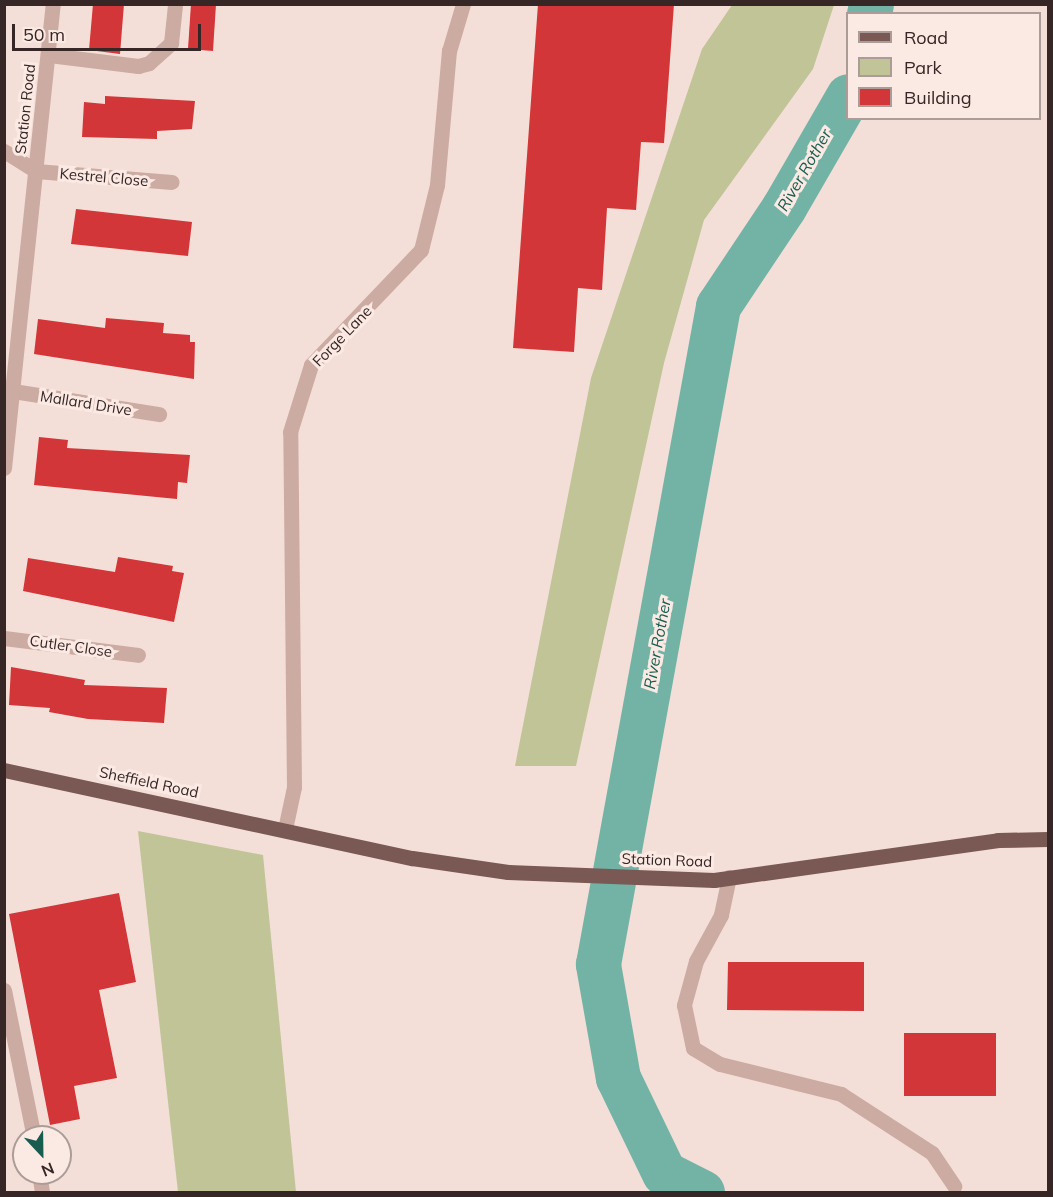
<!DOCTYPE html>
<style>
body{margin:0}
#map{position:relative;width:1053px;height:1197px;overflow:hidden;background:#f3dfd7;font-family:Mulish,sans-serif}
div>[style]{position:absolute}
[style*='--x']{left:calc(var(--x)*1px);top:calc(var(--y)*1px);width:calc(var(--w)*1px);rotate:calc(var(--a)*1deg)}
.green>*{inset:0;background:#c0c496}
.river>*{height:45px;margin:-22.5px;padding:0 22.5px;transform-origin:22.5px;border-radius:22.5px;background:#73b3a6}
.building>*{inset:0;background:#d23638}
.minor>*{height:15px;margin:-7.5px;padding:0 7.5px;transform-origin:7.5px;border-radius:7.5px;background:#ccaba2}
.major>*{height:15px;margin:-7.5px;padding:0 7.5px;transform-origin:7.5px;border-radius:7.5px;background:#7a5854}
span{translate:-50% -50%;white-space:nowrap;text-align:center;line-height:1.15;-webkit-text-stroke:6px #fbeae4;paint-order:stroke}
.street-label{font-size:15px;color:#362625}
.water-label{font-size:16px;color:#175c4f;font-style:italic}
.frame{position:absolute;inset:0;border:6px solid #362625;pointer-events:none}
.legend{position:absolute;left:846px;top:12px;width:195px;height:108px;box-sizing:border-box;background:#fbeae4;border:2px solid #ac9c98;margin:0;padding:8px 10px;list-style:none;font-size:18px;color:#362625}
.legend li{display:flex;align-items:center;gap:12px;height:30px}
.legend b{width:30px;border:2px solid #ac9c98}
.north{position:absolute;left:12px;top:1125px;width:60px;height:60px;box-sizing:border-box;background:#fbeae4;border:2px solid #ac9c98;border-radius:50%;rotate:158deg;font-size:16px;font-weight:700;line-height:24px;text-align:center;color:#362625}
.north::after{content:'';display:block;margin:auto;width:21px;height:27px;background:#175c4f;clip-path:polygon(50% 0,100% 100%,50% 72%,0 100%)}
.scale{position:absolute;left:12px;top:24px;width:189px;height:27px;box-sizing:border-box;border:3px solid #362625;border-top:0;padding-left:8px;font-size:18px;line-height:21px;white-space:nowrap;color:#362625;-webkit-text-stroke:4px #fbeae4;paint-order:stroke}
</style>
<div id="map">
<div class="green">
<div style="clip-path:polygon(732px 5px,834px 5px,813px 69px,704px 220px,664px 363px,576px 766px,515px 766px,591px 378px,702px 49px)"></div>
<div style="clip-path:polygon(138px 831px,263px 855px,296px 1192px,178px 1192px)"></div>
</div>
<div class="river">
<div style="--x:869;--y:14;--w:10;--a:-79"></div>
<div style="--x:702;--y:1192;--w:42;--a:-153.4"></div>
<div style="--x:664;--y:1173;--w:106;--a:-115.8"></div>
<div style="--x:618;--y:1078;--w:116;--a:-100"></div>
<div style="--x:598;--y:964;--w:669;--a:-79.66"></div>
<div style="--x:718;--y:306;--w:119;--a:-56.3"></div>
<div style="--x:784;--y:207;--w:128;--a:-60"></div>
</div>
<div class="building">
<div style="clip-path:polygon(93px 4px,124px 4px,120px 54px,89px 50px)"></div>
<div style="clip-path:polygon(191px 4px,216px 4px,213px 51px,188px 49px)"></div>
<div style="clip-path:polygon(538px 4px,674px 4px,664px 143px,641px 142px,636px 210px,607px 208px,602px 290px,578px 288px,574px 352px,513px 348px)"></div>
<div style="clip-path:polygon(105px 96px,195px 101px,192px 129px,157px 131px,157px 139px,82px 137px,84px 102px,105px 104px)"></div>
<div style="clip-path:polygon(76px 209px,192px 222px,188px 256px,71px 244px)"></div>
<div style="clip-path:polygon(106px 318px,164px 323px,163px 333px,190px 335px,190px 342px,195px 342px,194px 379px,34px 354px,38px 319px,105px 328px)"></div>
<div style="clip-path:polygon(39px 437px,68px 440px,67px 448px,190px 455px,187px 483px,178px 482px,177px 499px,34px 485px)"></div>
<div style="clip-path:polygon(118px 557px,173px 566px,172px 571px,184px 573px,174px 622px,23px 591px,28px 558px,115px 572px)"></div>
<div style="clip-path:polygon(11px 667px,85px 680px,84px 685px,167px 688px,164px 723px,88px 719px,49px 712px,50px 708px,9px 705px)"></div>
<div style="clip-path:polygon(119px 893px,136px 982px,99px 990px,117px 1078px,74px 1086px,80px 1119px,50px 1125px,9px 914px)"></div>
<div style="clip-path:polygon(728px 962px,864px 962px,864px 1011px,727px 1010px)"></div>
<div style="clip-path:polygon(904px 1033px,996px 1033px,996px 1096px,904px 1096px)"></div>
</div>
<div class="minor">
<div style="--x:49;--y:55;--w:90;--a:7"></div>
<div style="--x:138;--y:66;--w:11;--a:-15"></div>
<div style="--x:149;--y:63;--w:30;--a:-42"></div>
<div style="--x:171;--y:43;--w:39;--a:-84"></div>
<div style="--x:4;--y:151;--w:38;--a:32"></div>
<div style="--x:36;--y:171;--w:136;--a:4.6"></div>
<div style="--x:13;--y:391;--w:148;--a:9"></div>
<div style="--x:4;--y:468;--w:467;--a:-84"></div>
<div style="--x:4;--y:638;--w:135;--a:7.2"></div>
<div style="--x:285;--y:829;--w:43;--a:-77.9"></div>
<div style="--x:294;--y:787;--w:355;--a:-90.6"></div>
<div style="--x:290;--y:432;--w:70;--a:-72.6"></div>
<div style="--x:311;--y:365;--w:159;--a:-46.3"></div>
<div style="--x:421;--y:250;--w:67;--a:-76.2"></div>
<div style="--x:437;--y:185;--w:135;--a:-84.9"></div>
<div style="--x:449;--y:51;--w:49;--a:-73.4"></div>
<div style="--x:729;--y:877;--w:39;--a:102"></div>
<div style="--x:721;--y:915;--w:52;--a:118.5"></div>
<div style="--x:696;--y:961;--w:46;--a:105.3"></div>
<div style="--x:684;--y:1005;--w:44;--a:78.2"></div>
<div style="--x:693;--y:1048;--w:31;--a:31"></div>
<div style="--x:720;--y:1064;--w:125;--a:13.9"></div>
<div style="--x:841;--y:1094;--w:108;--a:33"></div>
<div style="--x:932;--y:1153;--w:40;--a:56"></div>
<div style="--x:4;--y:990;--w:150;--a:78.5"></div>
<div style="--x:39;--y:1173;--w:19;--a:81"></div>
</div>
<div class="major">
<div style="--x:4;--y:770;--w:417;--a:12.2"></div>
<div style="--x:412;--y:858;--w:97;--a:8.3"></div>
<div style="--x:508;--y:872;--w:206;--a:2.2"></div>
<div style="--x:714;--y:880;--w:287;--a:-8"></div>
<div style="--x:998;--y:840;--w:50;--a:-1.1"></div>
</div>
<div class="street-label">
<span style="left:25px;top:109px;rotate:-84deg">Station Road</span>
<span style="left:104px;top:177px;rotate:5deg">Kestrel Close</span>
<span style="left:342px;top:336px;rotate:-46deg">Forge Lane</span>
<span style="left:86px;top:403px;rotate:9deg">Mallard Drive</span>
<span style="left:71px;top:646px;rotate:8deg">Cutler Close</span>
<span style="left:149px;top:782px;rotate:12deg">Sheffield Road</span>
<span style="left:667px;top:860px;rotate:2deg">Station Road</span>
</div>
<div class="water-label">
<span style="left:804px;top:170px;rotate:-60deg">River Rother</span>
<span style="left:657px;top:644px;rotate:-80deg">River Rother</span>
</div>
<div class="frame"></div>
<ul class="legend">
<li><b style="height:8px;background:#7a5854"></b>Road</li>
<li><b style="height:16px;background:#c0c496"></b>Park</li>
<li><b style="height:16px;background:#d23638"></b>Building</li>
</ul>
<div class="north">N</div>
<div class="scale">50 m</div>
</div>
